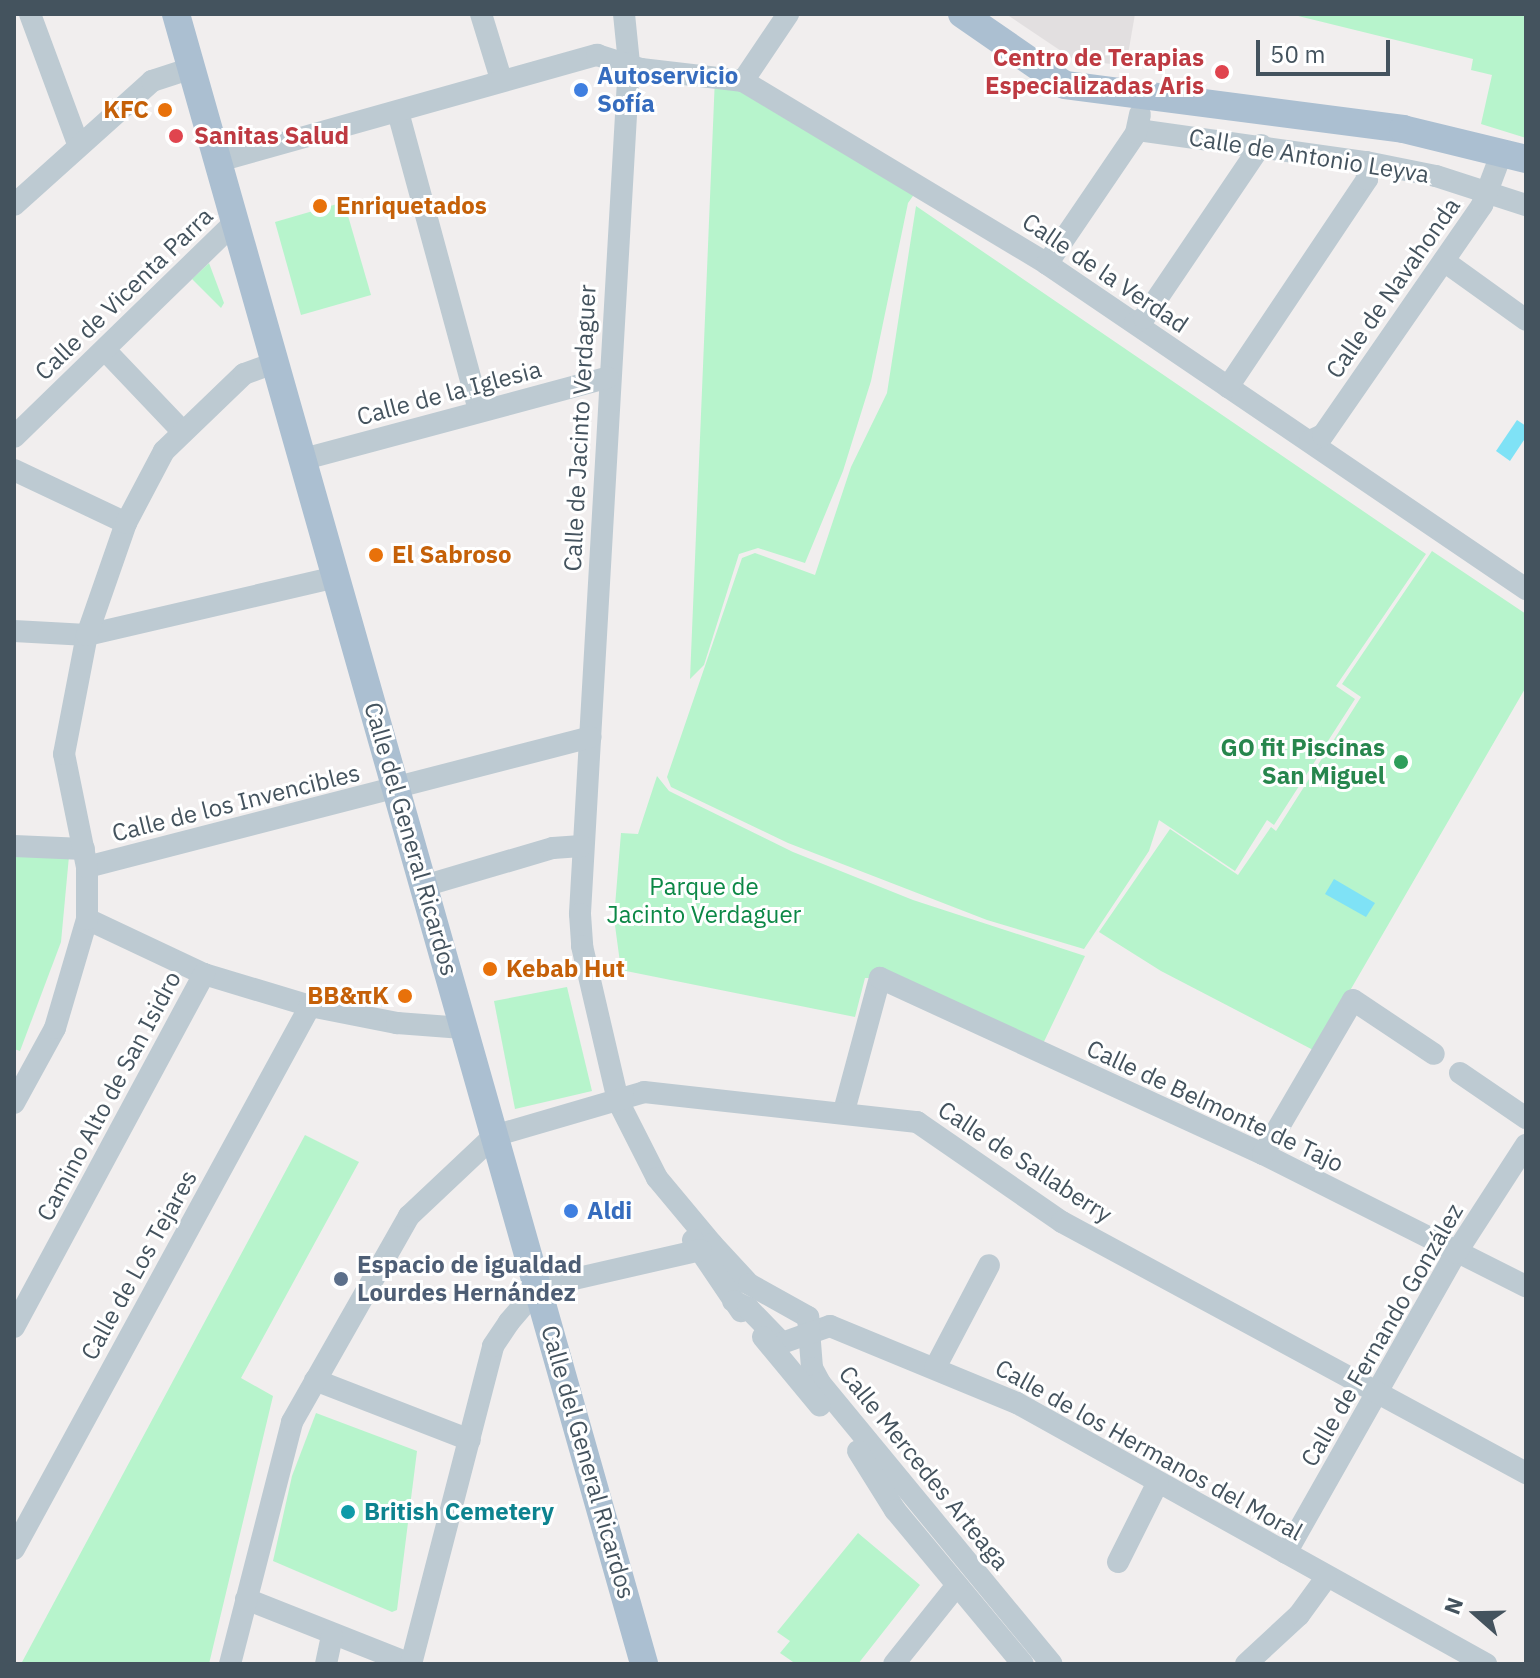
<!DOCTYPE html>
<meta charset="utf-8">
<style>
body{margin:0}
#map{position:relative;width:1540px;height:1678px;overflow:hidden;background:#f1eeee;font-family:"IBM Plex Sans",sans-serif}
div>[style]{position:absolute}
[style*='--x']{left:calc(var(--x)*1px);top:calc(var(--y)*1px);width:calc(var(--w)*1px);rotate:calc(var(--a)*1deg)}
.education>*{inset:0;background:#e2dfe0}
.green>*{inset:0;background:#b7f4cc}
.water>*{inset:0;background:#7fe2f6}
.minor>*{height:22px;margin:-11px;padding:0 11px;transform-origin:11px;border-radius:11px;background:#bdcad2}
.major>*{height:28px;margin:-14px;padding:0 14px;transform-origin:14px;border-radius:14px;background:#abbfd1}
.dots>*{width:22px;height:22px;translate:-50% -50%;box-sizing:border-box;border:4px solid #fff;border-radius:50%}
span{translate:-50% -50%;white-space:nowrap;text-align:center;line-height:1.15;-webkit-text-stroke:6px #fff;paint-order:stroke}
.health-label{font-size:24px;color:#be3a42;font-weight:700}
.right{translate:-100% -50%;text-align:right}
.left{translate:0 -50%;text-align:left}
.shop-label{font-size:24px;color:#366cbe;font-weight:700}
.food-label{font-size:24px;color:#c56008;font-weight:700}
.street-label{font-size:24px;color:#44535e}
.leisure-label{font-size:24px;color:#27864d;font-weight:700}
.park-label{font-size:24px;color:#0c8846}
.service-label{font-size:24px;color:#4e5e75;font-weight:700}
.culture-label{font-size:24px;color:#0d838f;font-weight:700}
.frame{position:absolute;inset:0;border:16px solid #44535e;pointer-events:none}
.north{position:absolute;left:1436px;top:1574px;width:80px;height:80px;-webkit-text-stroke:6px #fff;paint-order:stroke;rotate:290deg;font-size:22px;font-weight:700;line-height:32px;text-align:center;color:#44535e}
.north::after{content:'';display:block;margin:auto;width:28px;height:36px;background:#44535e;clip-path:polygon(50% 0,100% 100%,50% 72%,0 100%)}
.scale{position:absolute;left:1256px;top:40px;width:134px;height:36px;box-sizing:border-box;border:4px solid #44535e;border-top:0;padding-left:10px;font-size:24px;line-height:28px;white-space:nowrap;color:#44535e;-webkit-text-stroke:6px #fff;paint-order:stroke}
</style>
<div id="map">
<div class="education">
<div style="clip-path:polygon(1006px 14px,1135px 14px,1126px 66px,1073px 59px)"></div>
</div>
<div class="green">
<div style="clip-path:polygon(1290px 14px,1526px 14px,1526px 138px,1481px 124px,1492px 75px,1471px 70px,1473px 59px)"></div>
<div style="clip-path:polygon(715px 77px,920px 186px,908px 203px,871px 381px,843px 471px,805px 563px,758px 548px,739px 554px,704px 665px,690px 679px)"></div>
<div style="clip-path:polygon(344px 202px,371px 295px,301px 315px,275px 222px)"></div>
<div style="clip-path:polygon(916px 206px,1426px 554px,1336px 686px,1355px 699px,1274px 825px,1267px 820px,1235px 871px,1159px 820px,1149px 851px,1084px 949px,987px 920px,788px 843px,671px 787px,667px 777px,742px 558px,755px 553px,815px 575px,851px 467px,887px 393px)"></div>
<div style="clip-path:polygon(209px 263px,224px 303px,221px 308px,192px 279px)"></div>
<div style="clip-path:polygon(1432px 551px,1526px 614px,1526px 687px,1315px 1051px,1161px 971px,1099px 932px,1170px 829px,1238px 875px,1271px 827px,1276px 831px,1361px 697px,1342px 684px)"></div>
<div style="clip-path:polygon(657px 776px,669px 791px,793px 852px,913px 900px,1085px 956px,1039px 1052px,880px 978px,865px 978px,855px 1017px,621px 970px,614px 918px,621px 833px,638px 834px)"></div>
<div style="clip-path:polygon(14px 852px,69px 856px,61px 942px,20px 1051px,14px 1049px)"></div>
<div style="clip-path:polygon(567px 987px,592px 1091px,515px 1109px,494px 1001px)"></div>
<div style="clip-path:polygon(305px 1135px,359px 1162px,241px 1378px,273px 1396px,209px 1664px,21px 1664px)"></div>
<div style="clip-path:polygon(316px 1413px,417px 1451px,397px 1610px,392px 1612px,273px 1561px,292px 1476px)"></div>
<div style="clip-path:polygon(858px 1533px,920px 1585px,858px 1664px,796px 1664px,780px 1653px,790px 1641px,777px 1632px)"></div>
</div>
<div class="water">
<div style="clip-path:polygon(1517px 420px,1526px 426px,1526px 437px,1510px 461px,1496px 451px)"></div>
<div style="clip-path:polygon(1334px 879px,1375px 903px,1366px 917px,1325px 894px)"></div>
</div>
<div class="minor">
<div style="--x:30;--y:14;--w:139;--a:69.7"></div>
<div style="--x:481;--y:14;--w:68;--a:72.9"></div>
<div style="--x:624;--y:14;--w:49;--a:84.2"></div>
<div style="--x:629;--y:63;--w:852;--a:93.3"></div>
<div style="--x:580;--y:914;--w:32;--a:86"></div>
<div style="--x:582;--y:946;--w:159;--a:76.9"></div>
<div style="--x:618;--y:1101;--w:86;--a:63.1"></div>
<div style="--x:657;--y:1178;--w:86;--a:50.2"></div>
<div style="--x:712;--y:1244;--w:54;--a:47.2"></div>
<div style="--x:749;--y:1284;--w:68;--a:29.2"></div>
<div style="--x:808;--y:1317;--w:51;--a:85.5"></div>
<div style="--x:812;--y:1368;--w:17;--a:62"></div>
<div style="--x:820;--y:1383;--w:364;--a:50.5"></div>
<div style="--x:743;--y:81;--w:81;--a:-56.1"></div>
<div style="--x:398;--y:112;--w:310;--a:74.8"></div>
<div style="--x:1139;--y:125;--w:8;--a:45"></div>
<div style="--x:1145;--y:131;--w:223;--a:8"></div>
<div style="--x:1366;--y:162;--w:71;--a:11.3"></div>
<div style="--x:1436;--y:176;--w:95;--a:17.9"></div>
<div style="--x:219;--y:161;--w:393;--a:-15.7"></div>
<div style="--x:597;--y:55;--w:46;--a:17.7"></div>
<div style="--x:641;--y:69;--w:103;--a:6.7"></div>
<div style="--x:743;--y:81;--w:355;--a:31"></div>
<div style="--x:1047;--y:264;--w:579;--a:34.16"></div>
<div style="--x:14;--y:205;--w:186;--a:-41.9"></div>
<div style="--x:152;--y:81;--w:42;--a:-18"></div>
<div style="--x:1444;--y:261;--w:101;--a:35.7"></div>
<div style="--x:1047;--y:264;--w:158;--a:-55.8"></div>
<div style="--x:1136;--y:133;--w:19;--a:-78"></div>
<div style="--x:1135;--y:323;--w:10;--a:-29"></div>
<div style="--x:1144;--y:318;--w:209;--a:-55.9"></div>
<div style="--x:105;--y:350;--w:113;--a:46.4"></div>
<div style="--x:1228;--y:387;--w:250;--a:-56.2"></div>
<div style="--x:1367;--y:179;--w:17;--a:-93"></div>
<div style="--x:14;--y:437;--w:310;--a:-44.2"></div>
<div style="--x:1310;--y:441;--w:14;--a:-25"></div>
<div style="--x:1323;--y:435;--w:280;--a:-55.3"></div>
<div style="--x:1482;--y:205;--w:57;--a:-69.3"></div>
<div style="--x:304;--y:459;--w:314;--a:-15"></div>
<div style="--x:14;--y:470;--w:124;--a:25.3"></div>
<div style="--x:14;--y:631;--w:73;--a:3.1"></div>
<div style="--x:87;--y:635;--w:257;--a:-13.1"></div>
<div style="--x:14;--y:846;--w:70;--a:2.5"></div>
<div style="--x:87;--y:867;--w:520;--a:-14.46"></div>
<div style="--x:427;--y:885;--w:131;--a:-16.4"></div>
<div style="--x:553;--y:848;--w:28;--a:-4"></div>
<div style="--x:87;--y:919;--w:129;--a:25.2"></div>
<div style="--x:204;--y:974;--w:111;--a:16.8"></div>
<div style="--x:310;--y:1006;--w:89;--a:11.1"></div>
<div style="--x:397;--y:1023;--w:66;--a:4.3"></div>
<div style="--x:1460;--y:1073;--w:80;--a:34.3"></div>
<div style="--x:14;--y:1103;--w:85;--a:-61.3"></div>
<div style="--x:55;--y:1028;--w:114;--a:-73.6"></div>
<div style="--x:87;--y:919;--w:52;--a:-90"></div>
<div style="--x:87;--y:867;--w:115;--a:-101.5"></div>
<div style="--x:64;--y:754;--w:121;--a:-79.1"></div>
<div style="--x:87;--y:635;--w:119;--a:-70.8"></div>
<div style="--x:126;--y:523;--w:81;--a:-62.2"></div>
<div style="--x:164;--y:451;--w:111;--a:-43.9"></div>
<div style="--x:244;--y:374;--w:35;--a:-20"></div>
<div style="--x:844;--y:1111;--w:138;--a:-74.9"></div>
<div style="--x:880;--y:978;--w:422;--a:24.7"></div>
<div style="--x:1263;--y:1154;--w:294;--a:26.7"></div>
<div style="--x:1263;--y:1154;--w:178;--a:-59.7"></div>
<div style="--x:1353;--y:1000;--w:97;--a:33.7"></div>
<div style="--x:693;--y:1240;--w:86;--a:55.9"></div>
<div style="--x:733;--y:1301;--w:17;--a:25"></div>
<div style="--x:748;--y:1308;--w:49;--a:45.8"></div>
<div style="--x:782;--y:1343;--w:51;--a:-19.5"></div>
<div style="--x:830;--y:1326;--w:202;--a:22.4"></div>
<div style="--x:1017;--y:1403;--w:537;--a:29.1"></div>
<div style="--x:14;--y:1327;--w:401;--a:-61.7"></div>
<div style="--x:763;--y:1337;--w:89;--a:50.4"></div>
<div style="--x:935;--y:1368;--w:116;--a:-62.3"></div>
<div style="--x:315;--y:1380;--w:166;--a:21.2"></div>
<div style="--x:858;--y:1451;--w:70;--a:57.9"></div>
<div style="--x:895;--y:1510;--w:200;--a:50.3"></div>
<div style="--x:14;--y:1549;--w:618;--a:-61.4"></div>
<div style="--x:1286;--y:1553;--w:345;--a:-60.5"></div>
<div style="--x:1456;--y:1253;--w:129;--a:-57.1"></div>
<div style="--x:1118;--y:1562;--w:89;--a:-63.4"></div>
<div style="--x:246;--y:1599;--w:176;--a:21.6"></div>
<div style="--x:230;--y:1664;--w:250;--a:-75.6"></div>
<div style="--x:292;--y:1422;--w:237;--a:-60.4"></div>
<div style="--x:409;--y:1216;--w:117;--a:-43.3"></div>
<div style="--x:494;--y:1136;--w:156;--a:-16.3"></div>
<div style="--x:644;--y:1092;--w:275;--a:6.3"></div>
<div style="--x:917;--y:1122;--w:176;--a:34.6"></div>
<div style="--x:1062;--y:1222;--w:528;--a:28.41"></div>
<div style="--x:326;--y:1664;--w:29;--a:-78"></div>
<div style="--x:411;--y:1664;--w:328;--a:-75.5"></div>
<div style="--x:493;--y:1346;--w:29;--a:-56"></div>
<div style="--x:509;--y:1322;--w:46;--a:-49.4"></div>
<div style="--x:539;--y:1287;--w:166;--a:-12.9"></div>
<div style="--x:894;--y:1664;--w:101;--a:-51.4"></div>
<div style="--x:1246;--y:1664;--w:72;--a:-42.8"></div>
<div style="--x:1299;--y:1615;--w:46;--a:-53.9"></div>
</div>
<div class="major">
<div style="--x:176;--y:14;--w:1715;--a:74.16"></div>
<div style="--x:962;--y:14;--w:125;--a:34.6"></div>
<div style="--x:1065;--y:85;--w:341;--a:7.4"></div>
<div style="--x:1403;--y:129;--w:127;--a:13.7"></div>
</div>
<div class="dots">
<div style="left:1222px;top:72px;background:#e0444e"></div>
<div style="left:581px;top:90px;background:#3f7fe0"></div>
<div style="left:165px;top:110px;background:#e8710a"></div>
<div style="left:176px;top:136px;background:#e0444e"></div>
<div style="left:320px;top:206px;background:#e8710a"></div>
<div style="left:376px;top:555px;background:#e8710a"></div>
<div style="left:1401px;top:762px;background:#2e9e5b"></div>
<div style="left:490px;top:969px;background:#e8710a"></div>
<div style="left:405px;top:996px;background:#e8710a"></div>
<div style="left:571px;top:1211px;background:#3f7fe0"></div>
<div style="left:341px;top:1279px;background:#5c6f8a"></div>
<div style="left:348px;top:1512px;background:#0f9aa8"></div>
</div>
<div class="health-label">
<span class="right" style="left:1204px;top:72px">Centro de Terapias<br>Especializadas Aris</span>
<span class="left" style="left:194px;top:136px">Sanitas Salud</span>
</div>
<div class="shop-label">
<span class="left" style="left:597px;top:90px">Autoservicio<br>Sofía</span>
<span class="left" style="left:587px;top:1211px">Aldi</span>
</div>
<div class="food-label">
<span class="right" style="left:149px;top:110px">KFC</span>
<span class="left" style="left:336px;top:206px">Enriquetados</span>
<span class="left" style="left:392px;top:555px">El Sabroso</span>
<span class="left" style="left:506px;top:969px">Kebab Hut</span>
<span class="right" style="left:389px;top:996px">BB&amp;πK</span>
</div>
<div class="street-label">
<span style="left:1309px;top:156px;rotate:9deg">Calle de Antonio Leyva</span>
<span style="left:1105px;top:273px;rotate:34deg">Calle de la Verdad</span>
<span style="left:1393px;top:288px;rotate:-55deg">Calle de Navahonda</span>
<span style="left:124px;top:294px;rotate:-44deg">Calle de Vicenta Parra</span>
<span style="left:449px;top:393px;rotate:-15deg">Calle de la Iglesia</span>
<span style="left:580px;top:428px;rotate:-87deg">Calle de Jacinto Verdaguer</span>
<span style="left:236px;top:803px;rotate:-14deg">Calle de los Invencibles</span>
<span style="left:411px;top:839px;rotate:74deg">Calle del General Ricardos</span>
<span style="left:109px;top:1096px;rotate:-62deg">Camino Alto de San Isidro</span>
<span style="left:1215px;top:1106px;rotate:25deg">Calle de Belmonte de Tajo</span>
<span style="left:1025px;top:1162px;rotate:33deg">Calle de Sallaberry</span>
<span style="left:139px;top:1265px;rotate:-61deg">Calle de Los Tejares</span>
<span style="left:1382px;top:1335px;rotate:-60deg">Calle de Fernando González</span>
<span style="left:1149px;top:1450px;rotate:29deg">Calle de los Hermanos del Moral</span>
<span style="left:588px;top:1462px;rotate:74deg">Calle del General Ricardos</span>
<span style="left:924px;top:1468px;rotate:51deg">Calle Mercedes Arteaga</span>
</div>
<div class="leisure-label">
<span class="right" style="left:1385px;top:762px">GO fit Piscinas<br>San Miguel</span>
</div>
<div class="park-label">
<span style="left:704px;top:901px">Parque de<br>Jacinto Verdaguer</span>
</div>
<div class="service-label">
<span class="left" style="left:357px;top:1279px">Espacio de igualdad<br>Lourdes Hernández</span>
</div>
<div class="culture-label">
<span class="left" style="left:364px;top:1512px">British Cemetery</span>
</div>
<div class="frame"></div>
<div class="north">N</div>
<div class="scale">50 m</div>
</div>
